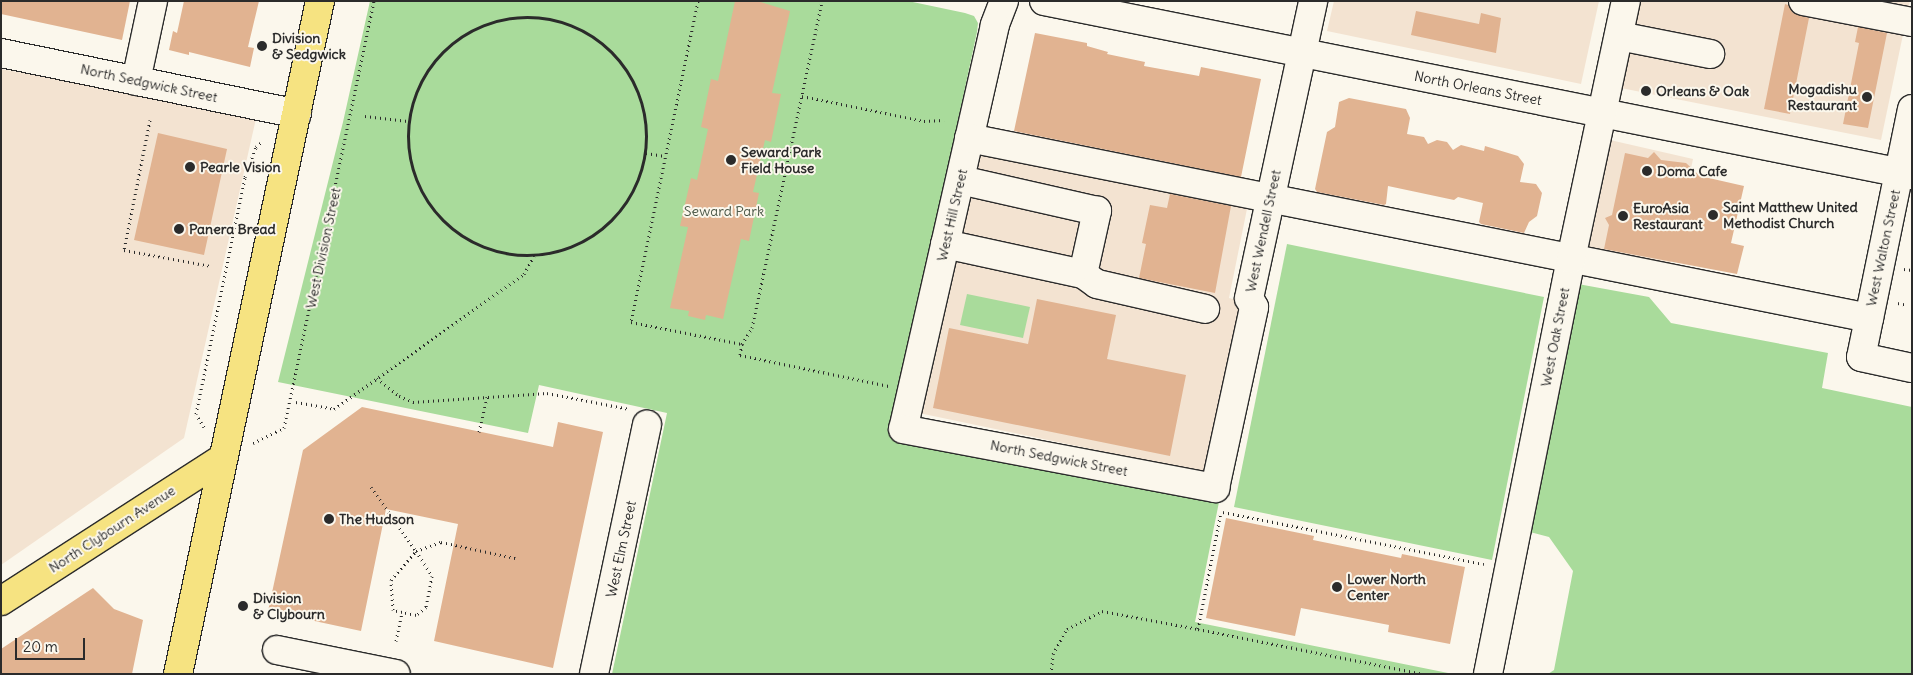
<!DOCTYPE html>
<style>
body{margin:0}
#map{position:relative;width:1913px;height:675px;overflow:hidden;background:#fbf7ec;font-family:Delius,sans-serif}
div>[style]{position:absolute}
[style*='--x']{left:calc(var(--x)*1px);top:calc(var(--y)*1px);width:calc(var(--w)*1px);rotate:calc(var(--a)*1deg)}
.built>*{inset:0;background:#f3e3d1}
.green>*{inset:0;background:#a9db9b}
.building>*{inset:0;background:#e1b391}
.path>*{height:3px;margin-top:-1.5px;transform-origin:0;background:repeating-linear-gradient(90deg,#2b2b2b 0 1px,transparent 0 5px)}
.path>.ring{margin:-1.5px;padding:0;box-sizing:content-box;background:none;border:3px solid #2b2b2b;border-radius:50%}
.roads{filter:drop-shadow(1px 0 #2b2b2b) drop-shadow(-1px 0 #2b2b2b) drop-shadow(0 1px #2b2b2b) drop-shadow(0 -1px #2b2b2b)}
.minor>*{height:28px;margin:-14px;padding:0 14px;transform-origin:14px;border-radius:14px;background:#fbf7ec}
.major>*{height:28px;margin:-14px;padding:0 14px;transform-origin:14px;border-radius:14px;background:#f6e381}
.dots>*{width:14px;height:14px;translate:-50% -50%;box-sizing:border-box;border:2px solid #fbf7ec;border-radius:50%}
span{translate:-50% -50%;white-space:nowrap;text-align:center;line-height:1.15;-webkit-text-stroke:4px #fbf7ec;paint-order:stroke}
.poi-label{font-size:14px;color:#2b2b2b;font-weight:700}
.left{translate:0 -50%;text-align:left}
.right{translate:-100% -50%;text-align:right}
.street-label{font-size:14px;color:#2b2b2b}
.park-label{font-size:14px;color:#4a5747}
.frame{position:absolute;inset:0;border:2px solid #2b2b2b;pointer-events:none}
.scale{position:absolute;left:15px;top:638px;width:70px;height:22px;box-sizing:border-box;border:2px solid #2b2b2b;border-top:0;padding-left:6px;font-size:15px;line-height:18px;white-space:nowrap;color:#2b2b2b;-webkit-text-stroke:4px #fbf7ec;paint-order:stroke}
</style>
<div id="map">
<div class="built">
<div style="clip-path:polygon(1334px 1px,1599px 1px,1581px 84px,1327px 31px)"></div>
<div style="clip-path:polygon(1640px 1px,1910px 1px,1881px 140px,1621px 88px)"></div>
<div style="clip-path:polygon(1px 69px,257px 114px,184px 438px,1px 565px)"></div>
<div style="clip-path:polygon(979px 140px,1250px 194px,1229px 298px,1244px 302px,1210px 474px,914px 412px)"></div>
<div style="clip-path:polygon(1610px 140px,1693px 159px,1668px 278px,1584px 261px)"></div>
</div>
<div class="green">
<div style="clip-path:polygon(370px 1px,908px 1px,965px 13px,974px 16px,978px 23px,977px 32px,891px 434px,1219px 502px,1195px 622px,1453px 674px,612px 674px,667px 413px,539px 385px,528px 433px,278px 382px,343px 122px)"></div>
<div style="clip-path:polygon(1287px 244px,1544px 297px,1492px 560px,1234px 507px)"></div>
<div style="clip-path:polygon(1578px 284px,1649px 297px,1671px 323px,1828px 353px,1822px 388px,1912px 407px,1912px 674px,1548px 674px,1554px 670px,1573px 571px,1549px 537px,1530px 532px)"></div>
<div style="clip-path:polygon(967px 294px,1030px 307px,1023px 338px,960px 325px)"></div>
</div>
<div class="building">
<div style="clip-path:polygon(1px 1px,130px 1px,122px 40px,1px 14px)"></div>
<div style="clip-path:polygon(184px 1px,259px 1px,248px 47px,254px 48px,250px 67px,189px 52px,189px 55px,169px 50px,173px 31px,177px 33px)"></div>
<div style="clip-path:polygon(735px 1px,757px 1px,790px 11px,772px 93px,781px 94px,771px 142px,765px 140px,753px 192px,759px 193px,749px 241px,741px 239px,723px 319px,706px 315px,705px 320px,688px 316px,689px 311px,670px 308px,688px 227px,680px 226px,691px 178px,697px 180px,708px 129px,701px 127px,711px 79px,718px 81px)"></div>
<div style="clip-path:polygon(1785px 4px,1788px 5px,1793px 13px,1809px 18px,1790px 114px,1764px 109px)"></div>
<div style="clip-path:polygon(1416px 11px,1479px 24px,1481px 13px,1501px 18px,1496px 53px,1411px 35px)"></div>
<div style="clip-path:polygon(1858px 27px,1887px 33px,1868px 128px,1843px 124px,1859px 43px,1855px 42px)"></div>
<div style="clip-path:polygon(1035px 33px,1087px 43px,1087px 46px,1108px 52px,1107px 54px,1145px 62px,1144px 66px,1199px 76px,1201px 67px,1261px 79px,1241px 177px,1014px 131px)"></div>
<div style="clip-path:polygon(1349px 98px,1406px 109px,1410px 118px,1407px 134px,1424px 137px,1428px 144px,1437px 140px,1447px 142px,1453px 150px,1461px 145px,1484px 151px,1485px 146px,1518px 156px,1524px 164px,1520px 182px,1536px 184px,1542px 193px,1537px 216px,1529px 222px,1524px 233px,1481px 224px,1479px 222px,1483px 203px,1458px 197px,1454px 200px,1388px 186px,1386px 204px,1384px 205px,1317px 192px,1315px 189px,1327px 132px,1335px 127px,1339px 102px)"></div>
<div style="clip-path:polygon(158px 133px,227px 149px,204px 255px,134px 240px)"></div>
<div style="clip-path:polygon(1654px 152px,1661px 160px,1686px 163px,1700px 176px,1744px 186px,1731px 243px,1744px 246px,1737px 274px,1604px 249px,1609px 225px,1605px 218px,1612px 215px,1625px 153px,1648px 158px)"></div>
<div style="clip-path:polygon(1170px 194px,1231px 206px,1215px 293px,1139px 278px,1146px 244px,1142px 243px,1150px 205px,1167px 208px)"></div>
<div style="clip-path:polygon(1037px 299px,1116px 315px,1107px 359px,1186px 375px,1170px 456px,933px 408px,949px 328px,1028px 344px)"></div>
<div style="clip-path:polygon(362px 407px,553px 447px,558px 422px,603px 432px,553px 668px,434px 641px,458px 524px,386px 509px,361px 631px,268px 611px,303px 450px)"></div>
<div style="clip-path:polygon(1226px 518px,1314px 536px,1313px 540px,1401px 558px,1402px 554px,1465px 567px,1450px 644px,1388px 632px,1389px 625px,1301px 608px,1295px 636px,1206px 618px)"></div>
<div style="clip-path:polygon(93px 588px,114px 609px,143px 620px,132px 674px,1px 674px,1px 649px)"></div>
</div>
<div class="path">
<div style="--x:698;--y:1;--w:328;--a:101.8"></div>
<div style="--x:631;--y:322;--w:113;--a:11.2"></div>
<div style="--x:742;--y:344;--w:11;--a:100"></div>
<div style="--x:740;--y:355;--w:152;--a:11.8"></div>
<div class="ring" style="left:408px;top:17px;width:235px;height:235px"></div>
<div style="--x:802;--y:96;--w:125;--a:11.6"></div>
<div style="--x:924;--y:121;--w:20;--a:-3"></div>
<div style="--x:365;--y:116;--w:43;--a:6.6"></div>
<div style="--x:150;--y:120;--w:133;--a:101.3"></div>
<div style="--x:124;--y:250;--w:88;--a:10.4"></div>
<div style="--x:646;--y:153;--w:19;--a:9"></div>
<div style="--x:1904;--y:269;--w:8;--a:7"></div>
<div style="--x:1898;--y:303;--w:9;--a:13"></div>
<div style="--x:742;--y:344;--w:19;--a:-58"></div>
<div style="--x:752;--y:328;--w:334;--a:-77.9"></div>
<div style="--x:377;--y:378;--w:28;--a:39"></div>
<div style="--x:399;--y:396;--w:15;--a:23"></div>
<div style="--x:413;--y:402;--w:134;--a:-3.8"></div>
<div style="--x:547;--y:393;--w:84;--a:11"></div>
<div style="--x:296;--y:402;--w:39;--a:10"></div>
<div style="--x:334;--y:409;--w:233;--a:-35.4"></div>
<div style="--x:524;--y:274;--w:21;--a:-61"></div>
<div style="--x:204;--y:427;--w:15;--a:-122"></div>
<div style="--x:196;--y:414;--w:242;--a:-78.3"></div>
<div style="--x:245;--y:177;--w:32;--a:-70"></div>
<div style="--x:256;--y:147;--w:9;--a:-41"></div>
<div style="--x:479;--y:432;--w:36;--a:-77"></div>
<div style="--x:253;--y:443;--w:34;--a:-26"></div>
<div style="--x:284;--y:428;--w:436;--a:-78.1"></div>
<div style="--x:371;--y:487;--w:78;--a:54.9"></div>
<div style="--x:416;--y:551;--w:27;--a:-20"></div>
<div style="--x:441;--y:542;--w:76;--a:12.2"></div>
<div style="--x:1223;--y:512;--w:266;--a:11.3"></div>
<div style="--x:1198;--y:629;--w:230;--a:11.3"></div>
<div style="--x:396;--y:641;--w:30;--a:-78"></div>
<div style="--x:402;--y:612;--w:9;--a:-167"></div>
<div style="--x:393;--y:610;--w:30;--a:-94"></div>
<div style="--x:391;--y:580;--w:38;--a:-49"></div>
<div style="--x:416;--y:551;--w:30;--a:57"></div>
<div style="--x:432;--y:576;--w:32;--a:101"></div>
<div style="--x:426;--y:607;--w:13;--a:141"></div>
<div style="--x:416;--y:615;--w:14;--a:-168"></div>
<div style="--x:1051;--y:674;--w:20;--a:-84"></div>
<div style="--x:1053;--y:654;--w:29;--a:-61"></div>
<div style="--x:1067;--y:629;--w:39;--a:-27"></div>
<div style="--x:1102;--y:611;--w:98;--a:10.6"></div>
<div style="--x:1198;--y:629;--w:119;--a:-78.9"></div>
</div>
<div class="roads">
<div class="minor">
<div style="--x:1004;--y:1;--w:26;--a:111"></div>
<div style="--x:995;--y:25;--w:414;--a:102.8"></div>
<div style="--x:903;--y:429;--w:318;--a:10.7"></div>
<div style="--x:1215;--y:488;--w:185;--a:-77.8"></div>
<div style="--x:1254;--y:307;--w:10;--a:-119"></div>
<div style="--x:1249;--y:298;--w:304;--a:-77.8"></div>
<div style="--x:1044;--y:1;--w:885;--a:11.34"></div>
<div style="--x:1803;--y:1;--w:111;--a:10.9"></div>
<div style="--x:1619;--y:36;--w:93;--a:11.2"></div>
<div style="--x:1;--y:53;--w:302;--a:11.6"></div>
<div style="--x:136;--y:81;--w:82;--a:-78"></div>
<div style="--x:1912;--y:109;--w:253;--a:101.6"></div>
<div style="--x:1861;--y:357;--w:52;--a:12.2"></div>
<div style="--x:969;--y:138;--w:918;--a:11.31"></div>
<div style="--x:945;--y:244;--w:141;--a:12.3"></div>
<div style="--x:1083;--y:274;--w:65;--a:-77.5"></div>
<div style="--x:1097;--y:211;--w:140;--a:-167.2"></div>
<div style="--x:1083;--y:274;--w:17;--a:36"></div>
<div style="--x:1097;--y:284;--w:111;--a:13"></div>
<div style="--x:277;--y:650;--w:121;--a:11.4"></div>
<div style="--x:594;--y:674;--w:255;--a:-78"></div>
<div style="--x:1488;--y:674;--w:423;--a:-78.7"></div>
<div style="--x:1571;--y:259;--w:264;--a:-78"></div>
</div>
<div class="major">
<div style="--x:1;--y:601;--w:264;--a:-32.8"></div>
<div style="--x:178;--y:674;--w:688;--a:-78.09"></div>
</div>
</div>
<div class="dots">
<div style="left:262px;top:46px;background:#2b2b2b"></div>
<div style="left:1646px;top:91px;background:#2b2b2b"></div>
<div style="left:1867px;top:97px;background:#2b2b2b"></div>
<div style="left:731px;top:160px;background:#2b2b2b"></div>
<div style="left:190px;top:167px;background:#2b2b2b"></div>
<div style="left:1647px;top:171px;background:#2b2b2b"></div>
<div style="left:1713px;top:215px;background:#2b2b2b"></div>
<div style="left:1623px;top:216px;background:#2b2b2b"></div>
<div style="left:179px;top:229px;background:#2b2b2b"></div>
<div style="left:329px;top:519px;background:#2b2b2b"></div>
<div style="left:1337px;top:587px;background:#2b2b2b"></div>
<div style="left:243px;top:606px;background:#2b2b2b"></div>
</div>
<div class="poi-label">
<span class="left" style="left:272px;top:46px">Division<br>&amp; Sedgwick</span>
<span class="right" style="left:1857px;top:97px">Mogadishu<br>Restaurant</span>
<span class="left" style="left:1656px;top:91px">Orleans &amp; Oak</span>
<span class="left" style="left:741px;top:160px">Seward Park<br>Field House</span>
<span class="left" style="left:200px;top:167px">Pearle Vision</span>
<span class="left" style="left:1657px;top:171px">Doma Cafe</span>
<span class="left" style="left:1723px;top:215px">Saint Matthew United<br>Methodist Church</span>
<span class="left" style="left:1633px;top:216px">EuroAsia<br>Restaurant</span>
<span class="left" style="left:189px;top:229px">Panera Bread</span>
<span class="left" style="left:339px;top:519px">The Hudson</span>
<span class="left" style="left:1347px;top:587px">Lower North<br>Center</span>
<span class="left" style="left:253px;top:606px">Division<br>&amp; Clybourn</span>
</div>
<div class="street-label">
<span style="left:149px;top:83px;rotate:12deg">North Sedgwick Street</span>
<span style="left:1478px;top:88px;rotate:11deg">North Orleans Street</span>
<span style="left:952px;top:215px;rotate:-77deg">West Hill Street</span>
<span style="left:1263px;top:231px;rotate:-78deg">West Wendell Street</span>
<span style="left:323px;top:248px;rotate:-78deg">West Division Street</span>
<span style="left:1883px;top:248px;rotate:-78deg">West Walton Street</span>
<span style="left:1555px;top:337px;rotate:-79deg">West Oak Street</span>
<span style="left:1059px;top:458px;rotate:11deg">North Sedgwick Street</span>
<span style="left:112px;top:529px;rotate:-33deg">North Clybourn Avenue</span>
<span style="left:621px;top:549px;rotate:-78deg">West Elm Street</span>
</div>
<div class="park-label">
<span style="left:724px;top:211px">Seward Park</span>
</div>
<div class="frame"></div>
<div class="scale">20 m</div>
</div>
